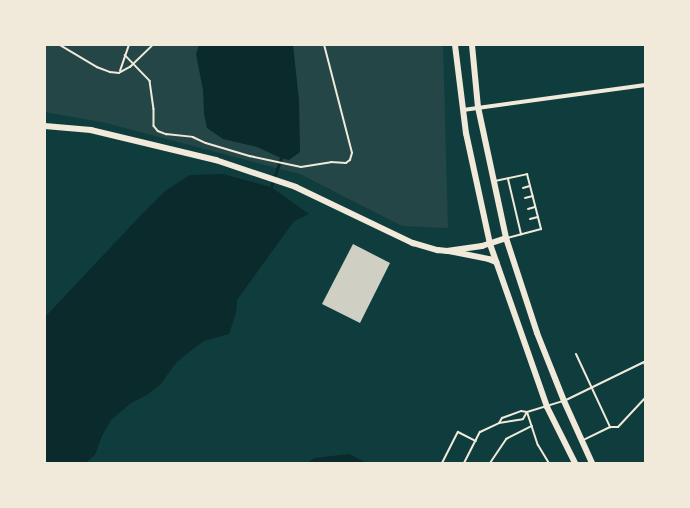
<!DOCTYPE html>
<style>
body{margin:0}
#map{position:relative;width:690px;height:508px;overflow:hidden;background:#0f3d3e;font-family:Manrope,sans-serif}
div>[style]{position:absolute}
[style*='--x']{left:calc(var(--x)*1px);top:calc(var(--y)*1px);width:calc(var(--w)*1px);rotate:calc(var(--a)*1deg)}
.green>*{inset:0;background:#244646}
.water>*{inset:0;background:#0a2a2b}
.stream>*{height:2.5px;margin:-1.25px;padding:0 1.25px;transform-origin:1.25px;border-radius:1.25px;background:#0a2a2b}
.building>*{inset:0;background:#cfcfc3}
.path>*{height:1.5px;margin:-0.75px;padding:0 0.75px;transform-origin:0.75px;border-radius:0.75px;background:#f1e9da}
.service>*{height:2px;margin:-1px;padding:0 1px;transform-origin:1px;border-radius:1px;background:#f1e9da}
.minor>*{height:4px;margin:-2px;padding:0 2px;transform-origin:2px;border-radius:2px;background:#f1e9da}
.secondary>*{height:5.5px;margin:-2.75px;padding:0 2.75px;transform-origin:2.75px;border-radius:2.75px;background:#f1e9da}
.primary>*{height:6px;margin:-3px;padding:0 3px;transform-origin:3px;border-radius:3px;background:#f1e9da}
span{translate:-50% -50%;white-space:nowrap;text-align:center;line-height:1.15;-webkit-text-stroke:3.5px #f1e9da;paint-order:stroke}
.frame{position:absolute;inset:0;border:46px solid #f1e9da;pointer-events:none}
</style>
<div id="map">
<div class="green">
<div style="clip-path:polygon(45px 45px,443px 45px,448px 228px,402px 226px,300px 174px,106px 123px,45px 112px)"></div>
</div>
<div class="water">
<div style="clip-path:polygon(199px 45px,293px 45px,299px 100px,300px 152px,289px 160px,281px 158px,257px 147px,223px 139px,207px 128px,204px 114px,203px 90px,196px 54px)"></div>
<div style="clip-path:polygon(223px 174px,271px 187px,309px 214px,294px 221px,237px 300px,236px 313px,229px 334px,204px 341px,189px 352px,176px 363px,160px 385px,147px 395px,131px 403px,111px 420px,102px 436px,95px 455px,85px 463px,45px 463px,45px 317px,143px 213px,165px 191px,190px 175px)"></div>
<div style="clip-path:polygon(349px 454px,367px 463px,308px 463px,314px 458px)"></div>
</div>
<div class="stream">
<div style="--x:271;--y:187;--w:31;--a:-71"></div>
</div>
<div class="building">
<div style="clip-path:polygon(353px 244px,390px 263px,360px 323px,322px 304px)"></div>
</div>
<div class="path">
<div style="--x:60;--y:45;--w:43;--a:30.7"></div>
<div style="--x:97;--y:67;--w:14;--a:21"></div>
<div style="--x:110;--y:72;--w:9;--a:6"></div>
<div style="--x:119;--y:73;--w:13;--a:-29"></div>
<div style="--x:130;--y:67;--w:32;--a:-44"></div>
<div style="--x:125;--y:55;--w:36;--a:46"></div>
<div style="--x:150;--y:81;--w:28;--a:82"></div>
<div style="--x:154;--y:109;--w:17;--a:90"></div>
<div style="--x:154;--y:126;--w:6;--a:51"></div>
<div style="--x:158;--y:131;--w:9;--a:21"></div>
<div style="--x:166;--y:134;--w:27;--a:6"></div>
<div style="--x:193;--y:137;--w:14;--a:25"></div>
<div style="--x:206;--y:143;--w:46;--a:16.5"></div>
<div style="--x:250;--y:156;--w:52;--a:12.2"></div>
<div style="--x:301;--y:167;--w:30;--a:-9"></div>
<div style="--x:331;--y:162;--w:15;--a:4"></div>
<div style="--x:346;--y:163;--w:5;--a:-37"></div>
<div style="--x:350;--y:160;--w:7;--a:-74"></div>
<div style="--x:352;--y:153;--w:112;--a:-104.5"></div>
<div style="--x:120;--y:71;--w:28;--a:-71"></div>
</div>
<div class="service">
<div style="--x:508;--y:179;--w:57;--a:76.7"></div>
<div style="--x:495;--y:181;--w:33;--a:-12"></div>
<div style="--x:527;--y:174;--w:57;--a:75.7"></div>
<div style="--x:541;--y:229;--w:34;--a:165"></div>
<div style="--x:523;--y:188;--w:7;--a:-16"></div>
<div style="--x:525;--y:198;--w:8;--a:-14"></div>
<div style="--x:528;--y:209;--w:7;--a:-16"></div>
<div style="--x:530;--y:219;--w:8;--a:-14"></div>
<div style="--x:576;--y:354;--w:81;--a:65"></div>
<div style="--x:610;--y:427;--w:30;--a:154"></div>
<div style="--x:527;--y:412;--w:35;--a:72"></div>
<div style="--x:538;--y:445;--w:21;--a:59"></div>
<div style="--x:499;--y:423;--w:6;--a:-59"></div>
<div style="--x:502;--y:418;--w:20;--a:-20"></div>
<div style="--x:521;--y:411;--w:6;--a:9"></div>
<div style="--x:527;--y:412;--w:39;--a:-17"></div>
<div style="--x:564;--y:401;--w:89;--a:-26"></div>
<div style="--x:644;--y:362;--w:3;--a:72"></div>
<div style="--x:610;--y:427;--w:8;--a:0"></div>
<div style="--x:618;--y:427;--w:40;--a:-47"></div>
<div style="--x:442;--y:463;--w:35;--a:-63"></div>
<div style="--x:458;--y:432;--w:20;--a:27"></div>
<div style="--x:464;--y:463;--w:35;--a:-63"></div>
<div style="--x:480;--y:432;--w:21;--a:-25"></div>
<div style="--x:499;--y:423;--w:24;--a:-9"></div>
<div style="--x:523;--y:419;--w:8;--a:-60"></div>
<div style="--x:490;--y:463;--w:29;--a:-56"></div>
<div style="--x:506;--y:439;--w:29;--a:-27"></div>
</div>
<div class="minor">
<div style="--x:463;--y:110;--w:184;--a:-7.8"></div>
</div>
<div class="secondary">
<div style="--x:45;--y:126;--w:46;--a:5"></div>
<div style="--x:91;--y:130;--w:129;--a:13.5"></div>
<div style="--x:216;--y:160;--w:84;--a:18.6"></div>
<div style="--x:296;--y:187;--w:130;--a:25.6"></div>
<div style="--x:413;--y:243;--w:26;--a:16"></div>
<div style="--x:438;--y:250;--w:9;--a:6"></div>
<div style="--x:447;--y:251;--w:35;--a:-8"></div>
<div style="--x:482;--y:246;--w:25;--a:-18"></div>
<div style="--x:449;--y:251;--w:41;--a:11.3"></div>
<div style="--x:489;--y:259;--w:8;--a:23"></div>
</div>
<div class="primary">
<div style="--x:455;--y:45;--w:89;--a:82.9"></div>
<div style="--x:466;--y:133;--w:114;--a:77.8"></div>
<div style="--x:490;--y:244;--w:173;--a:70.7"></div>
<div style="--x:547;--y:407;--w:63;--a:63.4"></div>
<div style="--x:472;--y:45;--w:62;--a:84.5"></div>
<div style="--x:478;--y:107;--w:134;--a:77.9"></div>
<div style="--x:506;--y:238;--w:100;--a:71.9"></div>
<div style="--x:537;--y:333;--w:73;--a:68.3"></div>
<div style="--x:564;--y:401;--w:68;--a:65.7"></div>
</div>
<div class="frame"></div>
</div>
